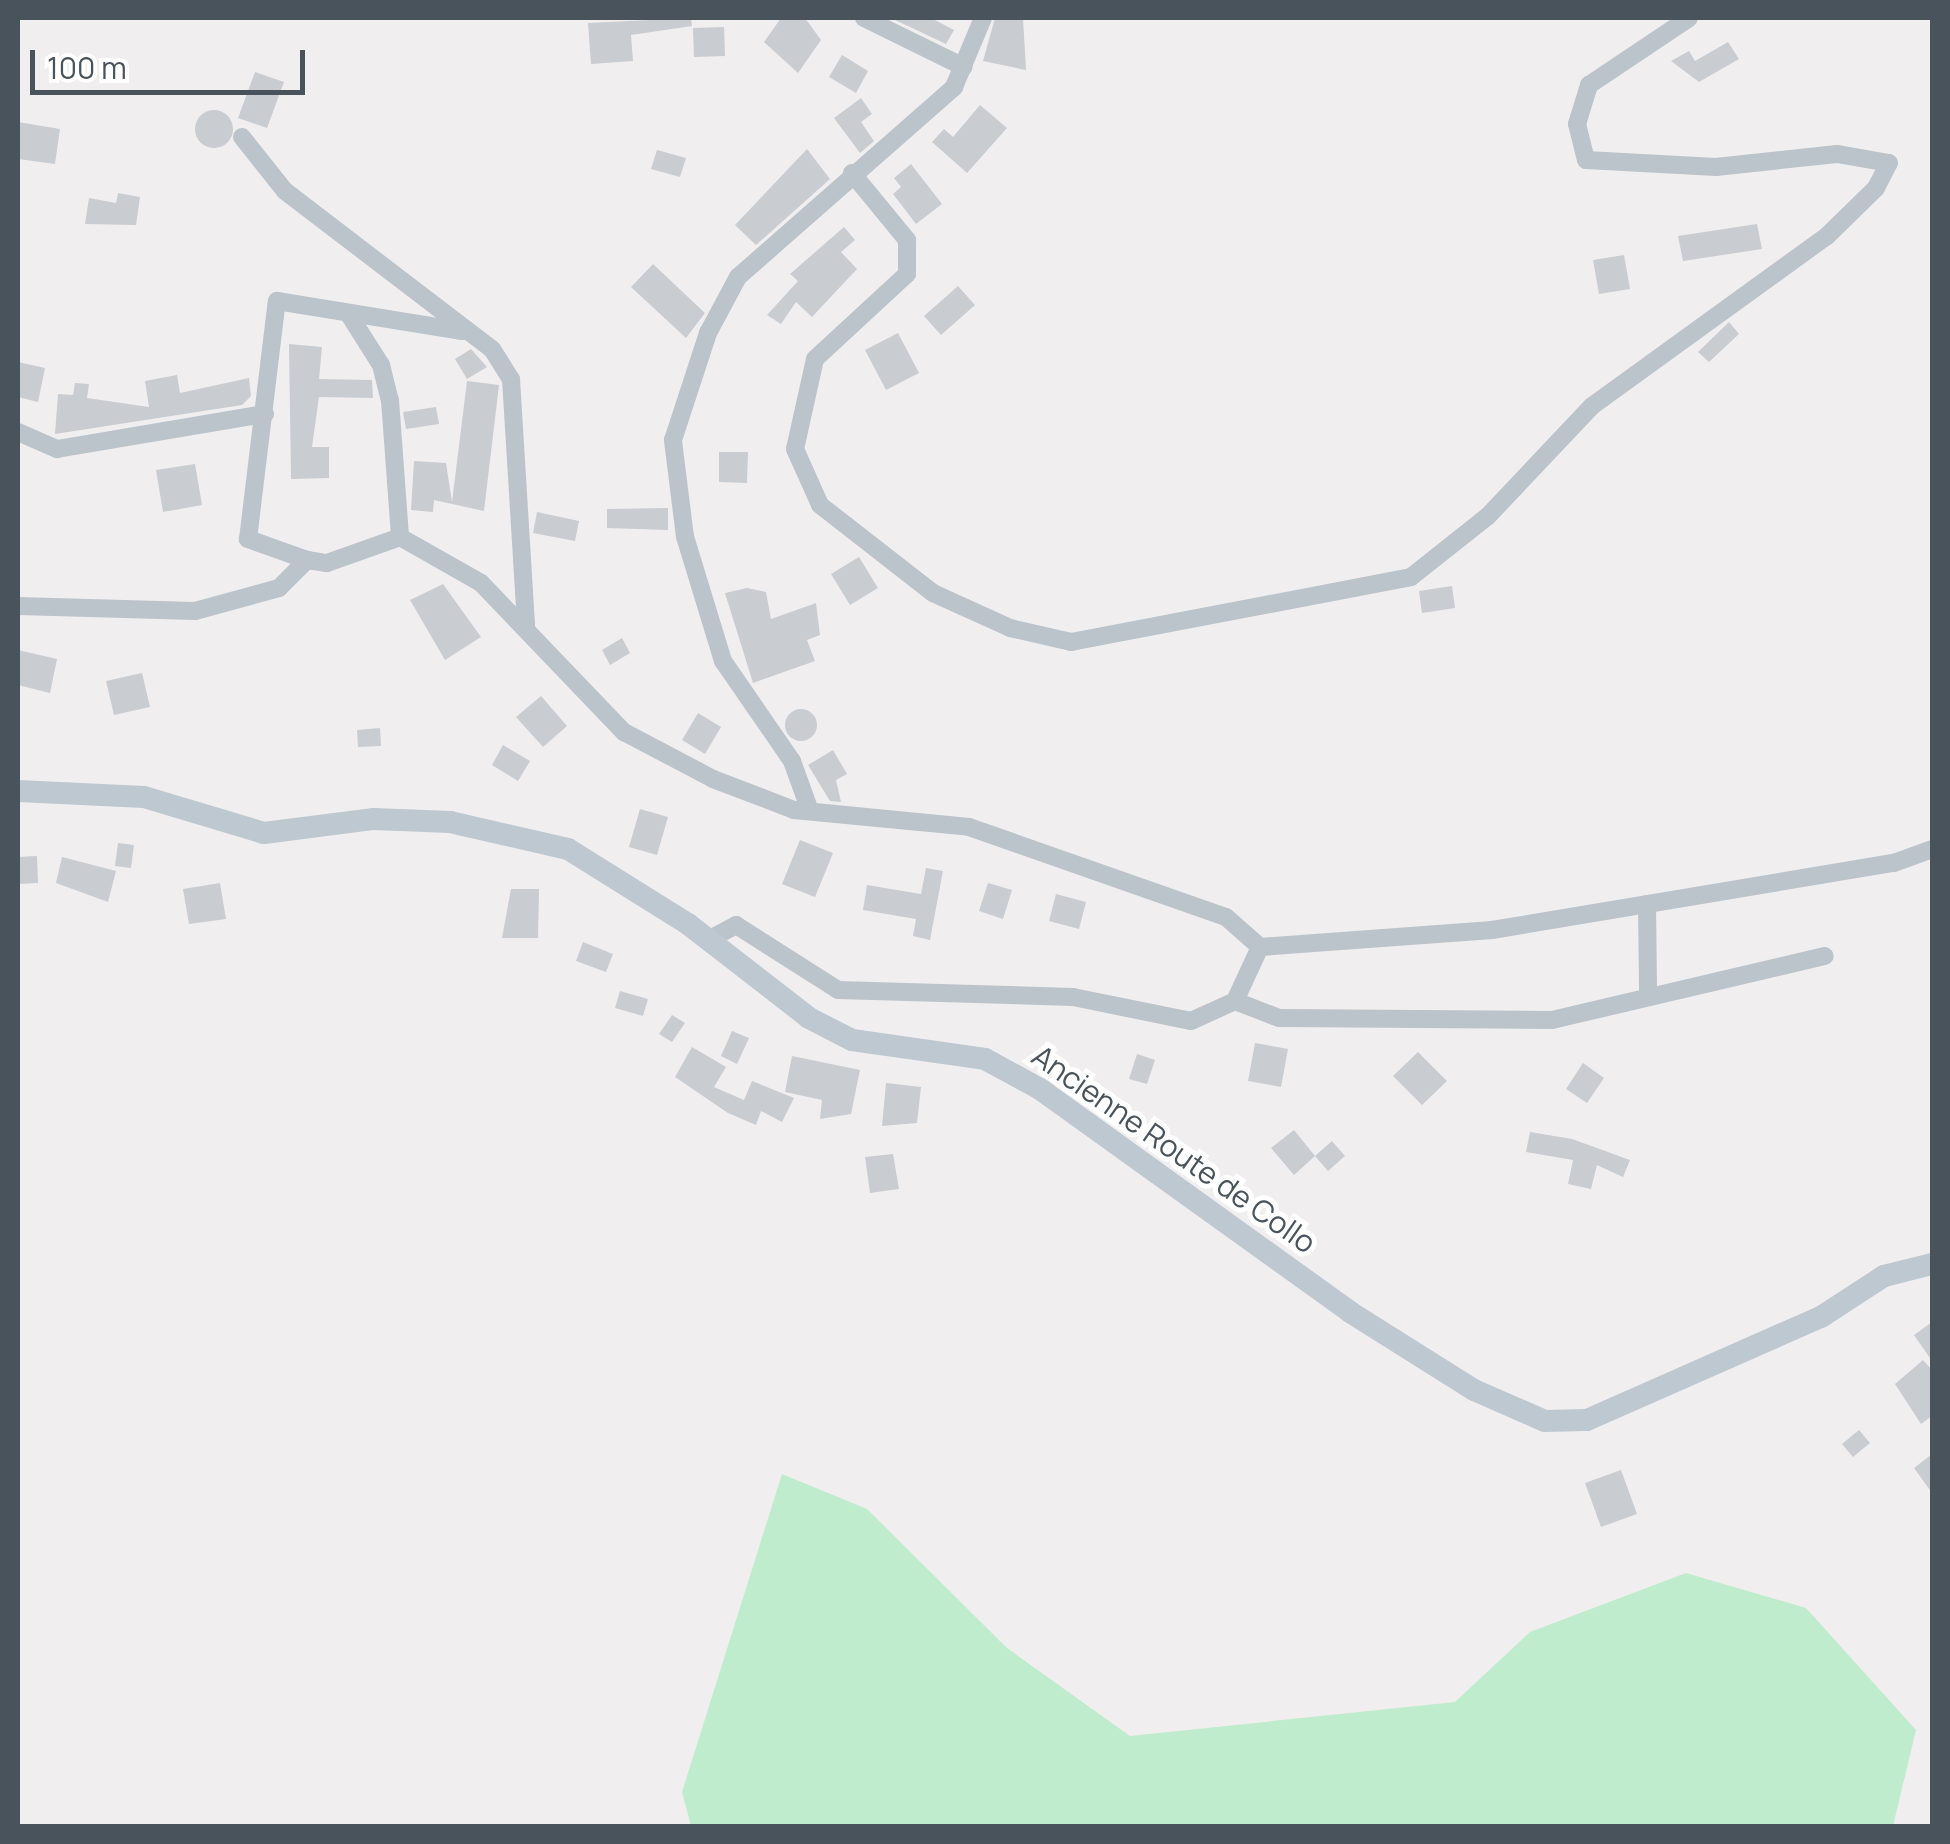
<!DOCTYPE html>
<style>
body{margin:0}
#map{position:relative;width:1950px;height:1844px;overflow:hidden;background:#f1eeef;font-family:Manrope,sans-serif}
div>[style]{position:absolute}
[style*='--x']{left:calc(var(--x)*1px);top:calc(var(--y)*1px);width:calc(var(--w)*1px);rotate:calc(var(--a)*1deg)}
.green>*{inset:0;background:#bfeccd}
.building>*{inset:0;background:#c9ccd1}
.round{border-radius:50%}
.street>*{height:18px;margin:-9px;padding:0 9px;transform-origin:9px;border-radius:9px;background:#bbc4cb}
.secondary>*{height:22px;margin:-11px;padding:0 11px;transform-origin:11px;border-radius:11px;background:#bdc8d1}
span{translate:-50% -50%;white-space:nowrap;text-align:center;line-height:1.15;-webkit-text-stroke:10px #fff;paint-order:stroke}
.street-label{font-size:30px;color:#48535b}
.frame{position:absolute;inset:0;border:20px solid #48535b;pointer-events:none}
.scale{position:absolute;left:30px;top:50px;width:275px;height:45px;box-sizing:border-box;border:5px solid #48535b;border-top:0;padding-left:12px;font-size:30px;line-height:35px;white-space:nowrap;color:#48535b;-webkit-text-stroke:8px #fff;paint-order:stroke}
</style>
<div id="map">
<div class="green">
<div style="clip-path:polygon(782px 1474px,867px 1509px,1007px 1648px,1130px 1736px,1455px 1702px,1530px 1632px,1686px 1573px,1806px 1608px,1916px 1730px,1893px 1826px,691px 1826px,682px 1792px)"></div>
</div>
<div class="building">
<div style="clip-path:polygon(691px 18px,692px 26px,631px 35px,633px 61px,591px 64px,588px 23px)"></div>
<div style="clip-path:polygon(781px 18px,805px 18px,821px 40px,798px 73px,764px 42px)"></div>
<div style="clip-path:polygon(891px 18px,931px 18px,954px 30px,946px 44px)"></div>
<div style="clip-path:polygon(995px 18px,1023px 18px,1026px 70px,983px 61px)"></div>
<div style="clip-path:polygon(724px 27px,725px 56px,694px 57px,693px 28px)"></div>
<div style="clip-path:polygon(1728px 42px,1739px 59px,1699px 82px,1671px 61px,1689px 51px,1695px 61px)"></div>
<div style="clip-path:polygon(842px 55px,868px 71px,856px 93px,829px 77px)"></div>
<div style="clip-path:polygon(255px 72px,284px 82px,267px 128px,238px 118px)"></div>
<div style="clip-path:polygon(861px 98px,872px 114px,861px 122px,874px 141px,860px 153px,834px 118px)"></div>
<div style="clip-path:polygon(980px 105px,1007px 128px,967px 173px,932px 142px,944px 129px,953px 137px)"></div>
<div class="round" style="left:195px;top:110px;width:38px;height:38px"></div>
<div style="clip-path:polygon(18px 122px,60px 129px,55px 164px,18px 159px)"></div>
<div style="clip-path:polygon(807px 149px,830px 179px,756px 245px,735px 225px)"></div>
<div style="clip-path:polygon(657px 150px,686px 158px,680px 177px,651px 169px)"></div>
<div style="clip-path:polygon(911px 164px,942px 204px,916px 224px,893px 194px,901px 187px,894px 178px)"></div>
<div style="clip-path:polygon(118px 193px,140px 197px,136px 225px,85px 224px,89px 198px,116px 203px)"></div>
<div style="clip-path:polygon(1757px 224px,1762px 249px,1683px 261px,1678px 236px)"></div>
<div style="clip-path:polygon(844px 227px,855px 240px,841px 252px,857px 269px,812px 317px,796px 302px,781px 324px,767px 315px,798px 281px,790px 274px)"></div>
<div style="clip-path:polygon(1624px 255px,1630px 289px,1599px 294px,1593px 260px)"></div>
<div style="clip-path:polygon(653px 264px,705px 313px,686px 338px,631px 287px)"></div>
<div style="clip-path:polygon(958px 286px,975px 305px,941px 335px,924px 316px)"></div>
<div style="clip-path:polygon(1729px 322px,1739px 334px,1709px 362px,1698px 352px)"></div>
<div style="clip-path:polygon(898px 333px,919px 373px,886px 390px,865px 350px)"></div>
<div style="clip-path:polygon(289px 344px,322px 347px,319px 379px,372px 380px,373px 398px,319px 397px,312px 447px,329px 447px,329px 478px,291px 479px)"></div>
<div style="clip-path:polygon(471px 349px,487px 367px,467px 379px,455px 359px)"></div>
<div style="clip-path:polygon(18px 362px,45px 368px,38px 402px,18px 397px)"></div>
<div style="clip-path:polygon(177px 375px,180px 393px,249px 378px,251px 396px,242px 405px,55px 434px,58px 394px,73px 395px,75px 383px,89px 384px,87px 398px,149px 407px,145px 381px)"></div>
<div style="clip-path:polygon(467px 381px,499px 385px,484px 511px,434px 500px,433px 512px,411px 510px,414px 461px,446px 463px,452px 502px)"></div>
<div style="clip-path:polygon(436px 407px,439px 424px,406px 429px,403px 412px)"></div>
<div style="clip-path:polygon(719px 452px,748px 452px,747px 483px,719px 482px)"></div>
<div style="clip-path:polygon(195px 464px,202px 505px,163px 512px,156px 470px)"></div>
<div style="clip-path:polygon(668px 508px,668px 530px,607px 528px,607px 509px)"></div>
<div style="clip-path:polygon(537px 512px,579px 521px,575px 541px,533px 533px)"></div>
<div style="clip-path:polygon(859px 557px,878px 588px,850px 605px,831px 574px)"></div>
<div style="clip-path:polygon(443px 584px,481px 637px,445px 660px,410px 600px)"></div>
<div style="clip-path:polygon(1452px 586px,1455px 608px,1422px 613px,1419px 591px)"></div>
<div style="clip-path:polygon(747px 588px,766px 592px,771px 619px,816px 603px,820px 635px,807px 640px,815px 661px,753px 683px,725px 593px)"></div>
<div style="clip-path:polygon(622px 638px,630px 653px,610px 665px,602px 650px)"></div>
<div style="clip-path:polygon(18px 650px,57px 659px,50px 693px,18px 685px)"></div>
<div style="clip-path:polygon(142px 673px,150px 707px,114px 715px,106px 681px)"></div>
<div style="clip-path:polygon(541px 696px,567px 726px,543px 747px,516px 717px)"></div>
<div class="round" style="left:785px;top:709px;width:32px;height:32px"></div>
<div style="clip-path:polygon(698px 713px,721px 727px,705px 754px,682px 740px)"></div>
<div style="clip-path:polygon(380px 728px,381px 746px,358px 747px,357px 730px)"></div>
<div style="clip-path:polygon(503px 745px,530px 761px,518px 781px,492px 765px)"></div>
<div style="clip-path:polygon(833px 750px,847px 774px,836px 780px,841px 802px,830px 801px,808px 765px)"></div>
<div style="clip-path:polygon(640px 809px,668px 817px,657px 855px,629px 847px)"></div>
<div style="clip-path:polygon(800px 840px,833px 853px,815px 897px,782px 884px)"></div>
<div style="clip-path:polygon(118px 843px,134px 845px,131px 868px,115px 866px)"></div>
<div style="clip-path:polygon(37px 856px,38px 883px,18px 884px,18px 857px)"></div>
<div style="clip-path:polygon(62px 857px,116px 871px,108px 902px,56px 883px)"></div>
<div style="clip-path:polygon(926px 868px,943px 871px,930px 940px,913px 936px,916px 919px,863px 910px,867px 885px,921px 894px)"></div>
<div style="clip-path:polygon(220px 883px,226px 919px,189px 924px,183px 889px)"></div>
<div style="clip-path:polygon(988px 883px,1012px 890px,1003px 919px,979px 911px)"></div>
<div style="clip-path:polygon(511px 889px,539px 889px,538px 938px,502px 938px)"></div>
<div style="clip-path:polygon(1056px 894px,1086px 902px,1079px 929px,1049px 921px)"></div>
<div style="clip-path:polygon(583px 942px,613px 954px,606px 972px,576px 961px)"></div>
<div style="clip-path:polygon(620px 991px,648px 999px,643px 1016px,615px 1008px)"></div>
<div style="clip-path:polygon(672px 1015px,685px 1023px,672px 1042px,659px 1034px)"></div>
<div style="clip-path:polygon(732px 1031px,749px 1038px,737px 1064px,721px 1056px)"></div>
<div style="clip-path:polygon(1255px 1043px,1288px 1049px,1281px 1087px,1248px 1081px)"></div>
<div style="clip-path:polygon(692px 1047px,726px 1067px,714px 1087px,744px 1100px,752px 1081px,794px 1098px,782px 1122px,761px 1111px,756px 1125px,728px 1113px,675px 1077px)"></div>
<div style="clip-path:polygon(1418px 1052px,1447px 1081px,1422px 1105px,1393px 1076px)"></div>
<div style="clip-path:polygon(1137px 1054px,1155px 1060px,1147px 1084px,1129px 1079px)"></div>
<div style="clip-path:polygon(792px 1056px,860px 1070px,851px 1114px,820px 1119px,822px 1100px,785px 1092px)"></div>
<div style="clip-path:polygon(1583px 1063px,1604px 1078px,1587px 1103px,1566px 1089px)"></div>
<div style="clip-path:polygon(886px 1083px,921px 1087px,917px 1123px,882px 1126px)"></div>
<div style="clip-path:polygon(1294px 1130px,1315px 1156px,1332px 1141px,1345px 1156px,1328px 1171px,1315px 1156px,1294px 1175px,1271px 1148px)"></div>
<div style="clip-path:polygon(1530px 1132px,1572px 1139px,1630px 1160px,1623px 1177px,1597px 1165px,1591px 1189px,1568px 1184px,1573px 1160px,1526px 1152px)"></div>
<div style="clip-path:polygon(893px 1154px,899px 1189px,870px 1193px,865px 1157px)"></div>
<div style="clip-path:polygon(1932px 1322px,1932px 1361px,1914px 1335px)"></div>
<div style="clip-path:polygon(1923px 1360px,1932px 1370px,1932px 1416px,1921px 1424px,1895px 1384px)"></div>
<div style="clip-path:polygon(1859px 1430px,1870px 1443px,1853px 1457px,1842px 1444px)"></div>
<div style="clip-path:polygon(1932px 1454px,1932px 1493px,1914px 1468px)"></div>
<div style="clip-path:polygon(1621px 1470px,1637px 1514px,1601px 1527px,1585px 1483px)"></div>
</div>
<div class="street">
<div style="--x:864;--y:18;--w:111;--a:26.1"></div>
<div style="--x:242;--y:137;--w:69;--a:51.5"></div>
<div style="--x:285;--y:191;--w:260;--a:37.4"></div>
<div style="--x:492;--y:349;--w:36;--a:58"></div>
<div style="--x:511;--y:379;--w:248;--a:86.5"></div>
<div style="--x:852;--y:173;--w:87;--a:50.6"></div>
<div style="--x:907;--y:240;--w:34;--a:90"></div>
<div style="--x:907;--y:274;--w:125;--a:137.3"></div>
<div style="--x:815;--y:359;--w:92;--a:102.5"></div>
<div style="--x:795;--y:449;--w:61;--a:65.9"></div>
<div style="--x:820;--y:505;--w:143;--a:37.9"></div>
<div style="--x:933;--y:593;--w:85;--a:24.4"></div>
<div style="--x:1010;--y:628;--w:63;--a:12.9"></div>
<div style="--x:1071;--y:642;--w:346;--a:-10.8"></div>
<div style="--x:1411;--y:577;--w:98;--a:-38.4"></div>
<div style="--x:1488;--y:516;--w:151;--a:-46.6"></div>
<div style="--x:1592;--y:406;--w:290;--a:-35.9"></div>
<div style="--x:1827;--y:236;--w:69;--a:-44.4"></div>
<div style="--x:1876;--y:188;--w:28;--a:-63"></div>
<div style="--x:1889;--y:163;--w:53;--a:-170.2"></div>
<div style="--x:1837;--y:154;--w:122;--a:173.9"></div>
<div style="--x:1716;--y:167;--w:130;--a:-176.9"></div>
<div style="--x:1586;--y:160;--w:37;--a:-104"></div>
<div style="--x:1577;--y:124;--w:41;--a:-72.9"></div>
<div style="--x:1589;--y:85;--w:120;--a:-33.8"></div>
<div style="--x:348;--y:313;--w:62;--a:57.6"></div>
<div style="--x:381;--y:365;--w:36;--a:76"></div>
<div style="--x:390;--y:400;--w:137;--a:85.8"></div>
<div style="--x:18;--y:432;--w:43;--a:23.6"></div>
<div style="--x:57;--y:449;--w:211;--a:-9.6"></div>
<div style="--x:307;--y:560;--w:63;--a:-160.4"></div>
<div style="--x:248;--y:539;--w:240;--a:-83.1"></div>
<div style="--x:277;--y:301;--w:188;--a:9.2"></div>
<div style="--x:18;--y:606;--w:177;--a:1.6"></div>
<div style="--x:195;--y:611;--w:87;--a:-15.3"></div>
<div style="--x:279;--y:588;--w:40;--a:-45"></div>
<div style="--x:307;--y:560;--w:20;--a:9"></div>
<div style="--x:327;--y:563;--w:77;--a:-19.6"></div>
<div style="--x:400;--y:537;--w:93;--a:29.6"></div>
<div style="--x:481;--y:583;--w:207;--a:46.2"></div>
<div style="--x:624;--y:732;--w:101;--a:27.8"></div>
<div style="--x:713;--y:779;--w:87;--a:20.9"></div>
<div style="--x:794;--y:810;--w:176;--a:5.5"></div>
<div style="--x:969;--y:827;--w:272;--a:19.3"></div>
<div style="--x:1226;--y:917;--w:45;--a:41.4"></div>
<div style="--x:810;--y:811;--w:53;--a:-109.8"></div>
<div style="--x:792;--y:761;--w:121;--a:-124.6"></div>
<div style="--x:723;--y:661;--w:130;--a:-107"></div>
<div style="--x:685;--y:537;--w:98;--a:-97.1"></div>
<div style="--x:673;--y:440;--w:113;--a:-71.9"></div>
<div style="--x:708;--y:333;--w:64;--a:-61.8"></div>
<div style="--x:738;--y:277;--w:288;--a:-41.3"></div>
<div style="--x:954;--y:87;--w:75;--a:-67.2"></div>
<div style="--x:1647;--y:904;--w:88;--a:89.3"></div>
<div style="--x:708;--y:940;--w:32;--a:-28"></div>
<div style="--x:736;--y:925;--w:121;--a:32.5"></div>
<div style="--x:838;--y:990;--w:235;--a:1.7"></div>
<div style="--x:1073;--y:997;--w:120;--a:11.5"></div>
<div style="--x:1191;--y:1021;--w:48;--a:-24.4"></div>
<div style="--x:1235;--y:1001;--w:60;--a:-65.2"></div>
<div style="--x:1260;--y:947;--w:233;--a:-4.2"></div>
<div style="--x:1492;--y:930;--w:408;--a:-9.5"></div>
<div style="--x:1894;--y:863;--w:40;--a:-20.2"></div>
<div style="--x:1235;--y:1001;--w:47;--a:21.1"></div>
<div style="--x:1279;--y:1018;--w:273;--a:0.4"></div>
<div style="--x:1552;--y:1020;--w:280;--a:-13.2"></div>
</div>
<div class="secondary">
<div style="--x:18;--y:791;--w:126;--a:2.7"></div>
<div style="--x:144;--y:797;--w:125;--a:16.7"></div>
<div style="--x:264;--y:833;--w:111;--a:-7.3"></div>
<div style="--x:374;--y:819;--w:76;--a:2.3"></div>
<div style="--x:450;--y:822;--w:121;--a:12.9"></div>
<div style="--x:568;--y:849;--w:142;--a:32"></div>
<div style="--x:688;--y:924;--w:153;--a:37.8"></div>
<div style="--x:809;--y:1018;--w:48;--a:27.1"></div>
<div style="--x:852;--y:1040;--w:134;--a:8.1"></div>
<div style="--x:985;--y:1059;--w:63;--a:28.6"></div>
<div style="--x:1040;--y:1089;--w:382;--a:35.7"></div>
<div style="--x:1350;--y:1312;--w:146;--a:32.2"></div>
<div style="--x:1474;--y:1390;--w:77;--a:23.6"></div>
<div style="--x:1545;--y:1421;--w:42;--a:-1.4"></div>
<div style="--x:1587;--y:1420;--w:256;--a:-23.8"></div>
<div style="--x:1821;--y:1317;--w:75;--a:-33.1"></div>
<div style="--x:1884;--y:1276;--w:49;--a:-14"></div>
</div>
<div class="street-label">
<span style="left:1174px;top:1149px;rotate:35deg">Ancienne Route de Collo</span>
</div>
<div class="frame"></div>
<div class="scale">100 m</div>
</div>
